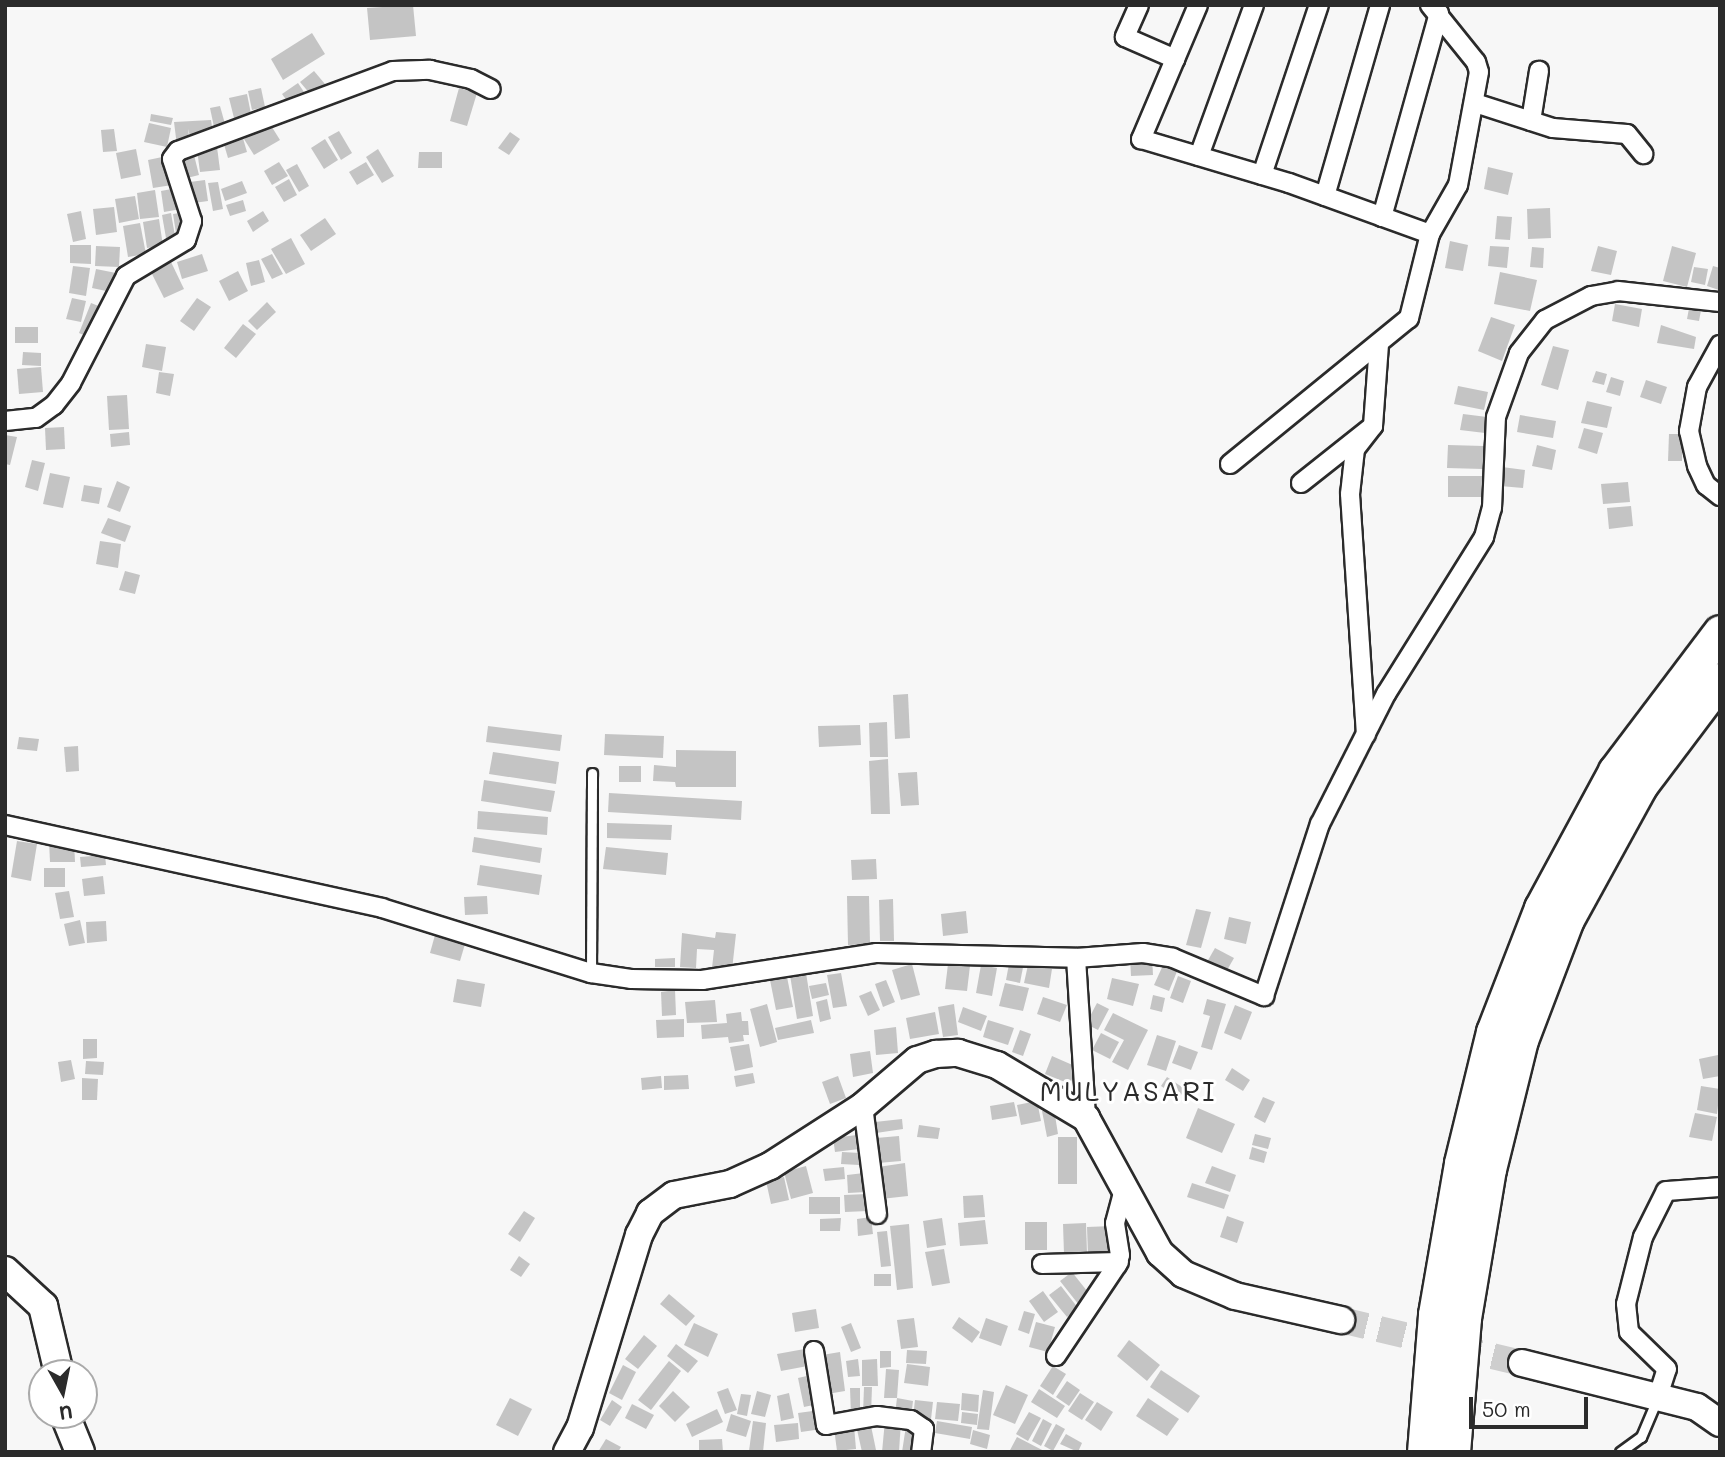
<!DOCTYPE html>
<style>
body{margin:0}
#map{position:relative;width:1725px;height:1457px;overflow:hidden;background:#f7f7f7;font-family:Mali,sans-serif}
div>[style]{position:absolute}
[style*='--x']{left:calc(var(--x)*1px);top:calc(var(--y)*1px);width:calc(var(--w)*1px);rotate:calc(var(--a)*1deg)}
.building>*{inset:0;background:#c4c4c4}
.secondary-tunnel>*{height:26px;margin-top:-13px;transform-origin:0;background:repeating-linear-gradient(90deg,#cecece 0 26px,transparent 0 39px)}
.roads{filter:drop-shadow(2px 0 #2b2b2b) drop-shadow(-2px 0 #2b2b2b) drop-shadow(0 2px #2b2b2b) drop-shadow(0 -2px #2b2b2b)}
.service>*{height:9px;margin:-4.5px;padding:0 4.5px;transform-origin:4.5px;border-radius:4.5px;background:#fff}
.minor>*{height:18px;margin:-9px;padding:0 9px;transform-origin:9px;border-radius:9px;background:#fff}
.secondary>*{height:26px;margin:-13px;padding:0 13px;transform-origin:13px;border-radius:13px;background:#fff}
.primary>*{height:28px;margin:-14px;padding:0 14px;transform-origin:14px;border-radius:14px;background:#fff}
.motorway>*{height:33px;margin:-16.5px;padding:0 16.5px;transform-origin:16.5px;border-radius:16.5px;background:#fff}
span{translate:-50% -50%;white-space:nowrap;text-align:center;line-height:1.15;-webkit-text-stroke:6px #fff;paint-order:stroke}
.quarter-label{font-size:28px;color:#2b2b2b;letter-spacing:2px}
.frame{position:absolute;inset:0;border:7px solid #2b2b2b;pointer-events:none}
.north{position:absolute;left:28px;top:1359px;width:70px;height:70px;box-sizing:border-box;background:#fff;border:2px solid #aaa;border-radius:50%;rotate:171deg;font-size:19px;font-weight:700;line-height:28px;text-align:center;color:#2b2b2b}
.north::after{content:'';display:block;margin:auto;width:24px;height:32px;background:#2b2b2b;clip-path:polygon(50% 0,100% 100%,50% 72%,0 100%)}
.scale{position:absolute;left:1469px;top:1397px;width:119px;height:32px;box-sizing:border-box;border:4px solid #2b2b2b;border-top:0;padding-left:9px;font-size:21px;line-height:24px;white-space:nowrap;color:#2b2b2b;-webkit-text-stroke:5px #fff;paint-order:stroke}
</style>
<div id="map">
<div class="building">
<div style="clip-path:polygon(413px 5px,416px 36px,370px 40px,367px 8px)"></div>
<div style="clip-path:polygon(312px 33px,325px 54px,283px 80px,271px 59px)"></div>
<div style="clip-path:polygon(314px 71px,325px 84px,311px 95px,300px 82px)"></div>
<div style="clip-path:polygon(298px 83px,306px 95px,290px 105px,282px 94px)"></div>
<div style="clip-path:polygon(261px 88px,265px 107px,252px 110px,248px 91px)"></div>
<div style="clip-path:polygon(459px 88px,477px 93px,467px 126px,450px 121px)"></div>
<div style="clip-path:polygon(247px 94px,251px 114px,234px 118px,229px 98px)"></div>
<div style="clip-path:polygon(220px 106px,225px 124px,214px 127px,210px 108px)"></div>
<div style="clip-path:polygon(151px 114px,173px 118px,171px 125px,150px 121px)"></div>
<div style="clip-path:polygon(211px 120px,213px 133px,190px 136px,188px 129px,190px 144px,177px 146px,174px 122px)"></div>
<div style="clip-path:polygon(149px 123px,171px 128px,167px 147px,144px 142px)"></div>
<div style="clip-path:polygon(270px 124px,280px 140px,254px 155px,244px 139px)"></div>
<div style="clip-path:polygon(114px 129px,117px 151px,103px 152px,101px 130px)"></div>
<div style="clip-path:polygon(339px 131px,352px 153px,341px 160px,328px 137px)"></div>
<div style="clip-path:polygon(510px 132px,520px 139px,509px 155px,498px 148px)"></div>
<div style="clip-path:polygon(242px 135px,247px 152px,228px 158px,223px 141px)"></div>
<div style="clip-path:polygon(325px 139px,338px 160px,324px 169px,311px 148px)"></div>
<div style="clip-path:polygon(217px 147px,220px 170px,200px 172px,197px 150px)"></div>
<div style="clip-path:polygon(136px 149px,141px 175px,121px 179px,116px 153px)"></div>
<div style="clip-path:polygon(378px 149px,394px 176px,382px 183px,366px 157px)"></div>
<div style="clip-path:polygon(419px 152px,442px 152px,442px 168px,418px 168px)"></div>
<div style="clip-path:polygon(194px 155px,199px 175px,187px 178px,182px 158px)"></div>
<div style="clip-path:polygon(167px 156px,172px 185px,153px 188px,148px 160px)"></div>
<div style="clip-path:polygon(279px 162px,288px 176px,272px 185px,264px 171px)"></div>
<div style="clip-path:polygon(366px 162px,374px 175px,357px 185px,349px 172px)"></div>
<div style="clip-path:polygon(297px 164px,309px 186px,299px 192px,286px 170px)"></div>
<div style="clip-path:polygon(1488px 167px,1513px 173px,1508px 195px,1484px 189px)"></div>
<div style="clip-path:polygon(289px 179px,297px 195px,284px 202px,275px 187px)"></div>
<div style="clip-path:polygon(205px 180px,208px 201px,194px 203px,190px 182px)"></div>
<div style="clip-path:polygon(242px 181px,247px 193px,225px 201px,221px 189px)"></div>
<div style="clip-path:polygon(218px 182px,223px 209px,213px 211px,208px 183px)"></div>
<div style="clip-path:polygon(177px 188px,181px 209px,164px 212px,161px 191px)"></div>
<div style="clip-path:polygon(155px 190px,159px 217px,140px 219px,137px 193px)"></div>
<div style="clip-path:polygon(135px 196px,139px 219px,119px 223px,115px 199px)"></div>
<div style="clip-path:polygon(243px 200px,246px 211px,230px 216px,226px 205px)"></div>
<div style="clip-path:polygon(114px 207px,117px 232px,96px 235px,93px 209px)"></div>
<div style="clip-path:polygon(1550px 208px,1551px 238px,1528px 239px,1527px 209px)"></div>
<div style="clip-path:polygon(81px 211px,86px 239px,73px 242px,67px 214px)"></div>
<div style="clip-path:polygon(263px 211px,269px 221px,253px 232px,247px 221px)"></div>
<div style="clip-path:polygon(186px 212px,189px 231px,176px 233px,173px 214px)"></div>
<div style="clip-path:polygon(171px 213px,175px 236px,166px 238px,162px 215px)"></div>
<div style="clip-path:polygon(1497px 216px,1512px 217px,1510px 240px,1495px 239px)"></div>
<div style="clip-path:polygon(325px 218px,336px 234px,311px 251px,300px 235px)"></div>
<div style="clip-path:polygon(159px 219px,163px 246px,147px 248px,143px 222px)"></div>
<div style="clip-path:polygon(140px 223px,146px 254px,128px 257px,123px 226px)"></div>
<div style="clip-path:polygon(291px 238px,305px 264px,286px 274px,271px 249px)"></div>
<div style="clip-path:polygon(1450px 241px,1468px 245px,1463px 271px,1445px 268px)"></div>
<div style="clip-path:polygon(70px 245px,91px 245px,91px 264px,70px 263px)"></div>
<div style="clip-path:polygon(96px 246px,120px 247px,119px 267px,95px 266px)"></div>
<div style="clip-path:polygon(1490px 246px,1509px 247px,1507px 268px,1488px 266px)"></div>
<div style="clip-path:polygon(1598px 246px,1617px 251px,1611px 275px,1591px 271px)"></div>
<div style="clip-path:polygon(1672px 246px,1696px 253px,1687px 287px,1663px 281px)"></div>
<div style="clip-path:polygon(1532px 247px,1544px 248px,1543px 268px,1530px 267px)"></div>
<div style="clip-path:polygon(202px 254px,208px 271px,182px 279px,177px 262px)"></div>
<div style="clip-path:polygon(272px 254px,283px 274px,272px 279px,261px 259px)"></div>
<div style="clip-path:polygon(259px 260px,265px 282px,251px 286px,246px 263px)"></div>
<div style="clip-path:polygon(171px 262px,184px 289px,164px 298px,151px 272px)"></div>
<div style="clip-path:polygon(73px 266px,90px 268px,86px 296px,69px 293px)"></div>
<div style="clip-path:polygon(1713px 266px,1720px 268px,1719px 290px,1707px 286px)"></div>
<div style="clip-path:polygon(1694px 267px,1708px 269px,1705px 285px,1691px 282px)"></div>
<div style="clip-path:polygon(96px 269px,116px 273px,111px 292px,92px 288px)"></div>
<div style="clip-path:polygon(238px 271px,248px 291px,229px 301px,219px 281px)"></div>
<div style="clip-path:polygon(1500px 272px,1537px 280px,1530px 311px,1494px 304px)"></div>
<div style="clip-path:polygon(72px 298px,86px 301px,81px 322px,66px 319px)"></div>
<div style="clip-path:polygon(197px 298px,211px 307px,194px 331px,180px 321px)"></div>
<div style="clip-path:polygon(267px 302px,276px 312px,257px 330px,248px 321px)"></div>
<div style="clip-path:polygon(91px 303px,106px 309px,93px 339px,79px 333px)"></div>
<div style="clip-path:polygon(1690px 303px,1702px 305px,1699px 321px,1687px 319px)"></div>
<div style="clip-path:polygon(1615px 304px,1642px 309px,1639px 327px,1612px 321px)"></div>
<div style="clip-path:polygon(1491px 317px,1515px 325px,1502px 361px,1478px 351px)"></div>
<div style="clip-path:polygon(243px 324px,256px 334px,236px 358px,224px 348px)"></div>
<div style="clip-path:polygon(1661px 325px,1696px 337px,1694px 349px,1657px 343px)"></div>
<div style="clip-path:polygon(15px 327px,38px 327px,38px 343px,15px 343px)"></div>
<div style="clip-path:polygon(146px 344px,166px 347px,162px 371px,142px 367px)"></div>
<div style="clip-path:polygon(1553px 346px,1569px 350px,1558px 390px,1541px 385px)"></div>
<div style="clip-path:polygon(23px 352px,41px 353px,41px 366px,22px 365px)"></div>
<div style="clip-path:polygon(41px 367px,43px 392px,19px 394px,17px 369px)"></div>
<div style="clip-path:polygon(1596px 371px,1607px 374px,1604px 385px,1592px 382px)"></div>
<div style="clip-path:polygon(159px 372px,174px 374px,170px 396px,156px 393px)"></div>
<div style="clip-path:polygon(1611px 377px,1624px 381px,1620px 396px,1606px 392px)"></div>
<div style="clip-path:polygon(1646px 380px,1667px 387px,1661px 404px,1640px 397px)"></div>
<div style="clip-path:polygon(1458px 386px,1488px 392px,1484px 410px,1454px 404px)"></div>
<div style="clip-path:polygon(127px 395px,129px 429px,109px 430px,107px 396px)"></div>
<div style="clip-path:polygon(1587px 401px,1612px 407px,1607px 428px,1581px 423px)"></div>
<div style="clip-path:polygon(1463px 414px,1487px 417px,1485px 433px,1460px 430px)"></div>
<div style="clip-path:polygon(1520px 415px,1556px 421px,1553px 438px,1517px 432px)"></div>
<div style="clip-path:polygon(64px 427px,65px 449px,46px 450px,45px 428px)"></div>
<div style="clip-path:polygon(1584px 428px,1603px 433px,1597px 454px,1578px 448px)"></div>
<div style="clip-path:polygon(129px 432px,130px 445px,111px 447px,110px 434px)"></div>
<div style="clip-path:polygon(1669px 434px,1682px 434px,1682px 461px,1668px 461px)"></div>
<div style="clip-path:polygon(5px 435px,17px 437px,10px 465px,5px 464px)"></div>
<div style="clip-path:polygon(1448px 445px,1484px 446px,1483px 469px,1447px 468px)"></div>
<div style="clip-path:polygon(1537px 445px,1556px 450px,1552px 470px,1532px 466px)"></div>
<div style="clip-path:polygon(32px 460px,45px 463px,38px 491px,25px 487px)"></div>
<div style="clip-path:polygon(1502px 467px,1525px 470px,1523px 488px,1500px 486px)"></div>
<div style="clip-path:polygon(50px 473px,70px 477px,63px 508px,43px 504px)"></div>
<div style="clip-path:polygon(1448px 476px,1485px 476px,1485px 497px,1448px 497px)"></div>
<div style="clip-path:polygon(117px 481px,130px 487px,120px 512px,107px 507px)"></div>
<div style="clip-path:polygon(1628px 482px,1630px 502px,1603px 504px,1601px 484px)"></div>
<div style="clip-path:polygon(84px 485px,102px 488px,99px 504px,81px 501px)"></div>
<div style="clip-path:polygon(1631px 506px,1633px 526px,1609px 529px,1607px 508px)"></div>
<div style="clip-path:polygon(108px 518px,131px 526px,125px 542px,101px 533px)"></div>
<div style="clip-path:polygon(100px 541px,121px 544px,118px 568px,96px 564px)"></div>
<div style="clip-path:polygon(125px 571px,140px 575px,135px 594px,119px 590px)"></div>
<div style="clip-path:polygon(908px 694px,910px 738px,895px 739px,893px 695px)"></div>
<div style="clip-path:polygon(887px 722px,888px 757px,870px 757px,869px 723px)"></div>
<div style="clip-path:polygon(860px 725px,861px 745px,819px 747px,818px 726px)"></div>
<div style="clip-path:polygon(488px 726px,562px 735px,560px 751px,486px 742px)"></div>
<div style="clip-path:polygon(605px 734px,664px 736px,663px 758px,604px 755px)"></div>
<div style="clip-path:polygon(19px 737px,39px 739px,37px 751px,17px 749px)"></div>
<div style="clip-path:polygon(78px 746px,79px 771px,66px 772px,64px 747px)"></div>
<div style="clip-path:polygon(676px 750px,736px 751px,736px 787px,676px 787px,675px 782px,653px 781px,654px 765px,676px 767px)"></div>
<div style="clip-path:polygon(493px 752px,559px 762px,556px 784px,489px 774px)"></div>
<div style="clip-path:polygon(888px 759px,890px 814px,871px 814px,869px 761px)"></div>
<div style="clip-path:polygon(619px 766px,641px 766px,641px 782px,619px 782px)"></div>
<div style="clip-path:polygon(917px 772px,919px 805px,901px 806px,898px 773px)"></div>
<div style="clip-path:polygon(484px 780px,555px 791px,551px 812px,481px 801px)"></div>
<div style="clip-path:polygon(609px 793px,742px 801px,741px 820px,608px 812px)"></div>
<div style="clip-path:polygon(478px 811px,548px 817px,547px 835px,477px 829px)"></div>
<div style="clip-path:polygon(607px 823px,672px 825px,671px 840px,607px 838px)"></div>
<div style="clip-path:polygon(474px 837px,542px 848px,540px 863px,472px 852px)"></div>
<div style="clip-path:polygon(74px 840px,75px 862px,50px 862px,49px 841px)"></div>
<div style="clip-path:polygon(17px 841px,37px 844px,31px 881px,11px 877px)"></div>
<div style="clip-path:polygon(606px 847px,668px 853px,666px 875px,603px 869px)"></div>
<div style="clip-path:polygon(105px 855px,106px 865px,81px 867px,80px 857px)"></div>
<div style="clip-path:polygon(876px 859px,877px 879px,852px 880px,851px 860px)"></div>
<div style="clip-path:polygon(480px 865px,542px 875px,539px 895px,477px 885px)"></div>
<div style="clip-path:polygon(44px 868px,65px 868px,65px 887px,44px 887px)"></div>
<div style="clip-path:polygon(103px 876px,105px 894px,84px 896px,82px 879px)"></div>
<div style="clip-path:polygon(69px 891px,74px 917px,60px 919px,55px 893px)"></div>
<div style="clip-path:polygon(487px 896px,488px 914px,465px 915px,464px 897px)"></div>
<div style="clip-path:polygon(847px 896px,869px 896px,870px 944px,848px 945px)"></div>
<div style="clip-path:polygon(893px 899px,894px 941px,880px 941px,879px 900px)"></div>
<div style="clip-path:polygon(1196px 909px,1211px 912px,1201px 948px,1186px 945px)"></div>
<div style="clip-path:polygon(966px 911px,968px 933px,943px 936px,941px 914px)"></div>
<div style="clip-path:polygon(1229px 917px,1251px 922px,1246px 944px,1224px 939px)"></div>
<div style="clip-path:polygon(80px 920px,85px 943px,69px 946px,64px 924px)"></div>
<div style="clip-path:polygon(106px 921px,107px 941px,87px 943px,86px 922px)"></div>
<div style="clip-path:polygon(716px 932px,736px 934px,732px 970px,712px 968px,714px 950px,697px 949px,696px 968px,680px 967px,682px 933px,715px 938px)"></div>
<div style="clip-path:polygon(435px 935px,465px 944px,460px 961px,430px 953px)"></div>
<div style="clip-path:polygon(1215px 948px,1234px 958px,1226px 972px,1207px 962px)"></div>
<div style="clip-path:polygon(1152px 956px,1153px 975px,1131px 976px,1130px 957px)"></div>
<div style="clip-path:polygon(675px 958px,675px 967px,655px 967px,655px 959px)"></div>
<div style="clip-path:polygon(1010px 959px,1024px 962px,1020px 983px,1006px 980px)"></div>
<div style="clip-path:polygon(1164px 963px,1178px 969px,1169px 991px,1154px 985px)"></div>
<div style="clip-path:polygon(912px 964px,920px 995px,901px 1000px,892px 970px)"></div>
<div style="clip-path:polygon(948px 964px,970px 966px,967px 991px,945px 989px)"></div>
<div style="clip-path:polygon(981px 965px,997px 968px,992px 996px,976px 993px)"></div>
<div style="clip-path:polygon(1028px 965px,1052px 969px,1049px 988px,1024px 983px)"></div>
<div style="clip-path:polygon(806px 973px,813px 1016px,797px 1019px,790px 975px)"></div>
<div style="clip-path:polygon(841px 973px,847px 1006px,833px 1008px,827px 975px)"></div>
<div style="clip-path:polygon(1178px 976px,1191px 981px,1183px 1003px,1170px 998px)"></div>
<div style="clip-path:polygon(787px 977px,793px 1007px,776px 1010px,770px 980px)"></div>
<div style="clip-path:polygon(1112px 978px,1139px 984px,1133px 1006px,1107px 999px)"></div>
<div style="clip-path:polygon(457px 979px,485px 984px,481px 1007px,453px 1002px)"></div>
<div style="clip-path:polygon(886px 980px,895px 1002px,883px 1007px,875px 984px)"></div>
<div style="clip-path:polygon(826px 983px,829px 995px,812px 999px,809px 986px)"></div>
<div style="clip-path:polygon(1005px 983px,1029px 988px,1023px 1011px,999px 1006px)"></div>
<div style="clip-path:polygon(675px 990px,676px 1015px,662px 1016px,661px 992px)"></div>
<div style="clip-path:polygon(871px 991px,880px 1010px,868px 1016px,859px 996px)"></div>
<div style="clip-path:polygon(1153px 995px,1165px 998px,1162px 1012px,1150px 1009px)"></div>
<div style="clip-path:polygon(1043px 997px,1067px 1005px,1060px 1022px,1037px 1014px)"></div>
<div style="clip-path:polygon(827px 999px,831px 1019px,820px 1022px,816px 1002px)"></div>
<div style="clip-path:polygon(1207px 999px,1226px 1004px,1212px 1050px,1201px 1047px,1210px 1016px,1203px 1014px)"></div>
<div style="clip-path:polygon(715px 1000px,717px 1022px,687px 1023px,685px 1002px)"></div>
<div style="clip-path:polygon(1097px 1003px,1109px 1009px,1098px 1030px,1086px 1024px)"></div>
<div style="clip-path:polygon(767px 1004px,777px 1042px,760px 1047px,750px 1009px)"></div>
<div style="clip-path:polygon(954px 1004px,958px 1035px,943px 1037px,938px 1007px)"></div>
<div style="clip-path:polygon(1235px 1005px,1252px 1012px,1241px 1040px,1224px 1033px)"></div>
<div style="clip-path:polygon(963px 1007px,987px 1016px,981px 1031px,958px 1022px)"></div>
<div style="clip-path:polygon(741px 1012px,742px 1021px,748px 1021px,749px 1035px,743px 1035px,744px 1041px,729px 1043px,728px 1037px,702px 1039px,701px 1025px,727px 1023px,726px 1014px)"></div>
<div style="clip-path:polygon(935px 1012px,939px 1034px,910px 1039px,906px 1018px)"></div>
<div style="clip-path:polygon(1113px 1013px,1148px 1030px,1128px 1070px,1112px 1062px,1124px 1040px,1104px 1030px)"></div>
<div style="clip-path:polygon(684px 1019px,684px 1037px,657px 1038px,656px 1020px)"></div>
<div style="clip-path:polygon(811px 1020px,814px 1033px,778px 1040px,775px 1028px)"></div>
<div style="clip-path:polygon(988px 1020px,1014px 1028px,1008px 1045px,983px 1037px)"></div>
<div style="clip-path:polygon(896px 1027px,898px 1053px,876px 1055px,874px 1030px)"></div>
<div style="clip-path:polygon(1020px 1030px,1031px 1034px,1023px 1056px,1012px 1052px)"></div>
<div style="clip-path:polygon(1101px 1033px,1119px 1042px,1110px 1059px,1092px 1050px)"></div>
<div style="clip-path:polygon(1157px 1035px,1176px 1041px,1166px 1071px,1147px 1065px)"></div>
<div style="clip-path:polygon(83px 1039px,97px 1039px,97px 1058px,83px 1059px)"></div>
<div style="clip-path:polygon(749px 1044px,753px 1067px,735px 1071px,730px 1047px)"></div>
<div style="clip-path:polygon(1179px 1045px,1198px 1052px,1191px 1070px,1172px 1063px)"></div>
<div style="clip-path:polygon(870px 1051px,873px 1073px,853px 1077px,850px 1054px)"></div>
<div style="clip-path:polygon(1718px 1055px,1720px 1076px,1703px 1079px,1699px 1059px)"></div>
<div style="clip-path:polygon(1052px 1056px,1077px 1067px,1070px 1084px,1045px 1074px)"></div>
<div style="clip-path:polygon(71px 1060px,75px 1079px,61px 1082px,58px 1062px)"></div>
<div style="clip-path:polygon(86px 1061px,104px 1062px,103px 1075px,85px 1074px)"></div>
<div style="clip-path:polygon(1232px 1068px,1250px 1080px,1243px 1091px,1225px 1080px)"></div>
<div style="clip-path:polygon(753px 1073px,755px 1083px,736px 1087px,734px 1076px)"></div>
<div style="clip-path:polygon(688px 1075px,689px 1089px,664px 1090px,664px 1076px)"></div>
<div style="clip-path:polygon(661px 1076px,662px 1088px,642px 1090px,641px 1078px)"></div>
<div style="clip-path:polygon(838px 1076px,846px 1098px,830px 1104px,822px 1082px)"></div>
<div style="clip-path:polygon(1167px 1077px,1185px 1089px,1179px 1098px,1161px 1086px)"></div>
<div style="clip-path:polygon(82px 1078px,98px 1079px,97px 1100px,82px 1100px)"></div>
<div style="clip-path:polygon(1701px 1086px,1720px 1089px,1717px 1114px,1697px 1110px)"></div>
<div style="clip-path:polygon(1263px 1097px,1275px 1102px,1265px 1123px,1254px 1117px)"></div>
<div style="clip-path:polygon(1037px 1101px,1041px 1121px,1021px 1125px,1017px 1105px)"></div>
<div style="clip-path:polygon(1014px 1102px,1017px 1116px,992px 1120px,990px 1106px)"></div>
<div style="clip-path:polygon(1198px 1108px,1235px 1124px,1222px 1153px,1186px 1138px)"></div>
<div style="clip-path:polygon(1054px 1109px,1058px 1134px,1047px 1137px,1042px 1111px)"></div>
<div style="clip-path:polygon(1695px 1113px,1717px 1117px,1712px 1141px,1689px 1137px)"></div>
<div style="clip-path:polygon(902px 1119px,903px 1129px,876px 1133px,875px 1122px)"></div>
<div style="clip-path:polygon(919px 1125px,940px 1128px,938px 1139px,917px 1137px)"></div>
<div style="clip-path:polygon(1255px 1134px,1271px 1138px,1268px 1149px,1252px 1145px)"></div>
<div style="clip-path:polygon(857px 1135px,859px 1149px,835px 1152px,833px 1138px)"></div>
<div style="clip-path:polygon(899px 1136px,901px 1161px,878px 1163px,876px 1138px)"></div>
<div style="clip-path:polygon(1058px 1137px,1077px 1137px,1077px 1184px,1058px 1184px)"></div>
<div style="clip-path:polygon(1252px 1147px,1267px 1152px,1264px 1163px,1249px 1159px)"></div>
<div style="clip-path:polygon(842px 1152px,860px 1153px,859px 1165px,841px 1164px)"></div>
<div style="clip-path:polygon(905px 1163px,908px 1196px,881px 1199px,878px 1167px)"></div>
<div style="clip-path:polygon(806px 1166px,813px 1193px,791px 1199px,784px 1172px)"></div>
<div style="clip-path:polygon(1212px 1166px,1236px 1175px,1230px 1192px,1205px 1183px)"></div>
<div style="clip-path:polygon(844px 1167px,845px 1179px,825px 1181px,823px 1169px)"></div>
<div style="clip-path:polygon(864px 1173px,866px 1192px,848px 1193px,847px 1175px)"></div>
<div style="clip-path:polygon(784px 1177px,789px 1200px,771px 1204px,766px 1181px)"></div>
<div style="clip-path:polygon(1192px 1183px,1229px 1195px,1224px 1209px,1187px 1197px)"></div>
<div style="clip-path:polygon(867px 1194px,868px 1211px,845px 1212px,844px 1195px)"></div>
<div style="clip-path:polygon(983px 1195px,985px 1217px,964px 1218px,963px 1196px)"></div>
<div style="clip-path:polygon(809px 1197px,840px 1197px,840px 1214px,809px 1214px)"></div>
<div style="clip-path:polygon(524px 1211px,535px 1218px,520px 1242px,508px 1234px)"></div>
<div style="clip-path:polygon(1227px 1216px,1244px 1222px,1237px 1243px,1220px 1237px)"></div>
<div style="clip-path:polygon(871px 1217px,873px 1234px,858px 1236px,857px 1219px)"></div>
<div style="clip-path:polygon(841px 1218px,840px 1231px,820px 1231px,820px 1219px)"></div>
<div style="clip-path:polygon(942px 1218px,946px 1245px,927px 1248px,923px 1221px)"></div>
<div style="clip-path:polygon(985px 1220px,988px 1244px,960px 1246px,958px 1223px)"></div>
<div style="clip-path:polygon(1025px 1222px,1047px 1222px,1047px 1250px,1025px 1250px)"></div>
<div style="clip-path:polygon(1086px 1223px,1087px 1253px,1064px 1254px,1063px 1224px)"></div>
<div style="clip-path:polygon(909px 1224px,913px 1288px,897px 1290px,890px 1226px)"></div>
<div style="clip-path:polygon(1112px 1226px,1113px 1254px,1088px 1255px,1087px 1227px)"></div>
<div style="clip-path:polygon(887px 1231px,891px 1266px,881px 1267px,877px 1232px)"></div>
<div style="clip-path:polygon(944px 1249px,950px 1283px,932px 1286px,925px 1252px)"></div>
<div style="clip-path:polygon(519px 1256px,530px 1264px,521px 1277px,510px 1270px)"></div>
<div style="clip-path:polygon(1072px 1272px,1091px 1296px,1079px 1305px,1060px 1281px)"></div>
<div style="clip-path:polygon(874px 1274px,891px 1274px,891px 1286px,874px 1286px)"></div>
<div style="clip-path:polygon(1061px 1286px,1078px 1308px,1067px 1317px,1049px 1295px)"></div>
<div style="clip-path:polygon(1043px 1291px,1058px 1312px,1044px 1322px,1029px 1301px)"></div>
<div style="clip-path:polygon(669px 1294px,695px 1316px,686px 1326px,660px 1304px)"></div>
<div style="clip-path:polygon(816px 1309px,819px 1328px,795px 1332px,792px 1313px)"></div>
<div style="clip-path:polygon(1024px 1311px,1035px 1314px,1029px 1334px,1018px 1330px)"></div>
<div style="clip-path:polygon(959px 1317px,980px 1332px,972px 1343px,952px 1328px)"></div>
<div style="clip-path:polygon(914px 1318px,918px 1347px,901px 1349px,897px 1320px)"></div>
<div style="clip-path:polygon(986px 1318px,1008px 1326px,1001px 1346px,979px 1338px)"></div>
<div style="clip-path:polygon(1036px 1322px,1055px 1327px,1048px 1352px,1029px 1347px)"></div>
<div style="clip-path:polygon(694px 1323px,718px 1334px,708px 1357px,684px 1345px)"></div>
<div style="clip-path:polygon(851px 1323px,861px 1348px,851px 1352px,841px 1327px)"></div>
<div style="clip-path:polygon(644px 1335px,657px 1346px,638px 1369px,625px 1359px)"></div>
<div style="clip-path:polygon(1129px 1340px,1160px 1365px,1147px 1381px,1117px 1356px)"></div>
<div style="clip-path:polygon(676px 1344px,698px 1361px,688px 1373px,667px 1356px)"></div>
<div style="clip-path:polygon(810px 1348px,813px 1365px,781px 1371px,777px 1354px)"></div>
<div style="clip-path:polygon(907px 1350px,927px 1351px,926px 1364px,906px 1363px)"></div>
<div style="clip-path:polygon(880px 1351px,891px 1351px,891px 1367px,880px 1368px)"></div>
<div style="clip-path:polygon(840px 1352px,845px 1391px,827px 1394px,822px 1355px)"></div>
<div style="clip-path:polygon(858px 1359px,860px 1376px,848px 1377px,846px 1361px)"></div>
<div style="clip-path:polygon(877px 1359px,878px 1386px,862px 1386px,862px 1360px)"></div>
<div style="clip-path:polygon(669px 1361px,681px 1371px,651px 1410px,638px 1400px)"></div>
<div style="clip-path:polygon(907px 1364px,930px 1367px,928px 1386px,904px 1383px)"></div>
<div style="clip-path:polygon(623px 1365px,636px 1372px,622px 1400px,609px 1393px)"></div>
<div style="clip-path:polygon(1053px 1366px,1066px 1374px,1053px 1395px,1040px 1386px)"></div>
<div style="clip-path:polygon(886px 1369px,899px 1370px,897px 1398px,913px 1401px,911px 1417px,895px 1414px,897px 1398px,884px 1398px)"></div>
<div style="clip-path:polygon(1161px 1370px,1200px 1396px,1188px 1413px,1150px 1387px)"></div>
<div style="clip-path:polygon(811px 1375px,818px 1404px,804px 1407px,798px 1378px)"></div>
<div style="clip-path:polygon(1067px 1381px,1080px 1390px,1069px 1406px,1056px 1397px)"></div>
<div style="clip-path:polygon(1006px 1385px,1028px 1395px,1015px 1424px,993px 1415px)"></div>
<div style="clip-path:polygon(864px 1387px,872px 1387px,871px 1414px,863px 1414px)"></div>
<div style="clip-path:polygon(728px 1388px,737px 1410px,725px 1414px,717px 1392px)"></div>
<div style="clip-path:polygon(850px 1388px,860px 1388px,860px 1415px,851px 1415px)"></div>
<div style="clip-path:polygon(1039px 1389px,1065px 1406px,1057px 1418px,1031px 1402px)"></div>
<div style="clip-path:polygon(983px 1390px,994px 1392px,989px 1430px,977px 1429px)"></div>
<div style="clip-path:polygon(673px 1391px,690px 1407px,675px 1422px,659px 1406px)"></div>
<div style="clip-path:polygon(757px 1391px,771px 1395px,765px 1417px,751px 1414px)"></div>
<div style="clip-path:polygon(789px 1393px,794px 1418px,781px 1421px,777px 1396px)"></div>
<div style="clip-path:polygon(962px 1393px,979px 1395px,978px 1412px,961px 1410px)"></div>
<div style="clip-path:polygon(1080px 1393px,1094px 1402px,1082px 1420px,1068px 1411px)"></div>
<div style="clip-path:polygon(741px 1394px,751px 1395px,747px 1416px,737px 1414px)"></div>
<div style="clip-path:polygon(510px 1398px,532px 1409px,518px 1436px,496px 1425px)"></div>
<div style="clip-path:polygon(1148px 1398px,1179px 1419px,1167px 1436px,1136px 1416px)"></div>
<div style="clip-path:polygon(612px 1400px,622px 1407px,610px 1426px,600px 1420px)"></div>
<div style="clip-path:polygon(915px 1400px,933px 1402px,931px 1419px,913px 1417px)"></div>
<div style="clip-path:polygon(937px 1402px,960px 1404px,958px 1421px,935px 1419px)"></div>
<div style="clip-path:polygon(1097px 1402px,1113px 1412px,1101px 1431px,1085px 1420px)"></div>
<div style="clip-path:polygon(632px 1404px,654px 1415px,646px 1429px,625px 1418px)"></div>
<div style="clip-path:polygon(717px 1409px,723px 1422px,692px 1437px,686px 1424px)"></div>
<div style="clip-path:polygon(820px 1410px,822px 1429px,801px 1432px,798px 1413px)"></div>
<div style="clip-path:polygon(962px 1412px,978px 1414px,977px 1425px,961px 1423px)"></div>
<div style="clip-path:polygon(1029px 1412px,1041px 1418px,1028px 1441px,1016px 1434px)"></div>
<div style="clip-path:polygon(731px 1414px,751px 1421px,746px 1437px,726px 1431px)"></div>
<div style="clip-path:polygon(1043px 1419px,1052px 1424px,1041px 1446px,1032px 1441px)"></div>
<div style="clip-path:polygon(885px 1420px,901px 1421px,899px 1452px,882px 1452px)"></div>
<div style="clip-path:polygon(753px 1421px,766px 1423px,763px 1452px,749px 1451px)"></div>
<div style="clip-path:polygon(870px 1421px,876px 1450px,862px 1452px,856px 1425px)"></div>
<div style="clip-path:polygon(937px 1421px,972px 1427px,970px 1439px,935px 1433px)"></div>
<div style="clip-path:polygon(798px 1423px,799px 1439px,776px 1442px,774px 1425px)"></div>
<div style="clip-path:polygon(1056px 1424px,1065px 1429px,1053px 1451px,1044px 1446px)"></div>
<div style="clip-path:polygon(854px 1426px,856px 1449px,837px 1451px,834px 1428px)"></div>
<div style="clip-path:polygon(906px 1426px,922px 1428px,918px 1452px,902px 1452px)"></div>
<div style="clip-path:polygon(973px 1430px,990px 1435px,987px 1449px,970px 1444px)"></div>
<div style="clip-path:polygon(1066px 1434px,1082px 1443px,1078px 1452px,1060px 1444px)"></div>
<div style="clip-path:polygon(1017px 1437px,1046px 1452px,1009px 1452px)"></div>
<div style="clip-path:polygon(606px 1439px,621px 1447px,618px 1452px,598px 1452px)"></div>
<div style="clip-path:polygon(722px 1439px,723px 1452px,699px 1452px,699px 1440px)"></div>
</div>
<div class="secondary-tunnel">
<div style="--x:1341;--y:1320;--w:186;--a:13.4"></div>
</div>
<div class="roads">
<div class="service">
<div style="--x:591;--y:973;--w:200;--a:-89.7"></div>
<div style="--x:1620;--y:1452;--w:26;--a:-36"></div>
<div style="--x:1641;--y:1437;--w:39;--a:-67"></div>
</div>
<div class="minor">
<div style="--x:1139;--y:5;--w:35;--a:114"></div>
<div style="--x:1125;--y:37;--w:55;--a:23.7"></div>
<div style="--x:1198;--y:5;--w:146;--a:113"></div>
<div style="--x:1141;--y:139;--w:154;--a:16.6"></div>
<div style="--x:1289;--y:183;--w:150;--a:19.9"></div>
<div style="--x:1430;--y:234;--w:87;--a:104"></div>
<div style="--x:1409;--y:318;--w:231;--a:140.8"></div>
<div style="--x:1430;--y:5;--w:73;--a:51.1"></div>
<div style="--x:1476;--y:62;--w:10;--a:73"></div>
<div style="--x:1479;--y:72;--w:115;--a:100.5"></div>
<div style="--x:1458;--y:185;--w:56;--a:119.7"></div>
<div style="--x:1475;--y:103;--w:82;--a:17.8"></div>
<div style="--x:1553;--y:128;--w:74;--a:4.6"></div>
<div style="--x:1627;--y:134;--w:26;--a:51"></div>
<div style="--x:1531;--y:121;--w:51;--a:-80.9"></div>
<div style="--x:1199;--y:156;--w:161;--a:-70"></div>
<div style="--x:1262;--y:175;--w:179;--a:-71.5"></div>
<div style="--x:1325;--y:196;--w:199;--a:-73.9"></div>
<div style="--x:1382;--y:217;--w:212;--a:-74.4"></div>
<div style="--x:1720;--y:345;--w:48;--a:118.7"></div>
<div style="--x:1697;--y:387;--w:45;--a:100.3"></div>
<div style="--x:1689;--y:431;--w:36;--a:77"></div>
<div style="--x:1697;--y:466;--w:21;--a:65"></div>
<div style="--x:1706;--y:485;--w:18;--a:38"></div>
<div style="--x:5;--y:421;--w:31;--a:-6"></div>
<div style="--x:36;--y:418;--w:22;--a:-36"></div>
<div style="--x:54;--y:405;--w:28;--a:-52"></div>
<div style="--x:71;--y:383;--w:120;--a:-62.8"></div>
<div style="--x:126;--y:276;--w:70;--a:-31"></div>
<div style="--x:186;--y:240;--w:20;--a:-72"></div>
<div style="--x:192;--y:221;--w:65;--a:-107.9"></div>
<div style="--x:172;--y:159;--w:10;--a:-53"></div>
<div style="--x:178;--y:151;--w:229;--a:-20.4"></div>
<div style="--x:393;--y:71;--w:37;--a:-2"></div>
<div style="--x:430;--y:70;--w:42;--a:12.4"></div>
<div style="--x:471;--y:79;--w:22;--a:27"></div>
<div style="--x:1373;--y:426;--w:81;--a:-85.8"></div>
<div style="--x:1301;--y:483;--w:92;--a:-38.4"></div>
<div style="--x:1373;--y:426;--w:29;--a:128"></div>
<div style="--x:1355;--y:449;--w:45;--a:96.3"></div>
<div style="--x:1350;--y:494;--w:241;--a:86.2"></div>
<div style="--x:5;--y:825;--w:386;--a:12.4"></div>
<div style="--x:382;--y:908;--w:219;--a:17.3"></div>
<div style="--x:591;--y:973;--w:40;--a:8.5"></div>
<div style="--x:631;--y:979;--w:71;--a:0.8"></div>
<div style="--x:702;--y:980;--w:177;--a:-8.8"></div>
<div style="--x:877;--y:953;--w:199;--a:1.4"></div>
<div style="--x:1076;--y:958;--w:67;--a:-4.3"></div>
<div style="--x:1143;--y:953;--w:30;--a:9"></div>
<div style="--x:1173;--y:958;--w:99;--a:22.7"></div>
<div style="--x:1264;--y:996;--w:181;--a:-72"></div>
<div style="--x:1320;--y:824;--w:146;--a:-63.1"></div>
<div style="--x:1386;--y:694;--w:185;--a:-58"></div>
<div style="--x:1484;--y:537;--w:30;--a:-75"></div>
<div style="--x:1492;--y:508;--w:91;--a:-87.5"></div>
<div style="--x:1496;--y:417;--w:68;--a:-70.2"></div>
<div style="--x:1519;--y:353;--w:42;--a:-51.8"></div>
<div style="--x:1545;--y:320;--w:52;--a:-27.6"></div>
<div style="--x:1591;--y:296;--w:27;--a:-10"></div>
<div style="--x:1618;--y:291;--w:103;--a:6.2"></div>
<div style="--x:1076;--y:958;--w:160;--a:86.4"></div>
<div style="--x:863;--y:1106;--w:109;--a:82.6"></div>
<div style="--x:1042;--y:1264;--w:77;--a:-1.5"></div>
<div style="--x:814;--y:1351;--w:75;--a:80.8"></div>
<div style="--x:826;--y:1425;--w:52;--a:-10"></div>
<div style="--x:877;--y:1416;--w:34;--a:7"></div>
<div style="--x:911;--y:1420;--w:16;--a:35"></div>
<div style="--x:924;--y:1429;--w:23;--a:97"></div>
<div style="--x:1056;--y:1356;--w:110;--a:-56.2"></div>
<div style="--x:1117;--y:1265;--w:10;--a:-73"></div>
<div style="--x:1120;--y:1255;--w:32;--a:-99"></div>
<div style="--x:1115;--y:1223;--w:35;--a:-75"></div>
<div style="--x:1658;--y:1396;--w:28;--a:-72"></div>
<div style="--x:1667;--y:1369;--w:53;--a:-135.8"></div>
<div style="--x:1629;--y:1332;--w:28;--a:-96"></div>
<div style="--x:1626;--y:1304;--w:69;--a:-75.8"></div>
<div style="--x:1643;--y:1237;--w:51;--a:-63.4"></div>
<div style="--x:1666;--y:1191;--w:54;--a:-4.2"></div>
</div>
<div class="secondary">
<div style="--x:1522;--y:1363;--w:180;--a:14.1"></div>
<div style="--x:1697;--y:1407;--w:28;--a:35"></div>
<div style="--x:567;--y:1452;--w:27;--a:-62"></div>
<div style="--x:580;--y:1428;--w:202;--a:-73"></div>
<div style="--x:639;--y:1235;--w:25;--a:-63"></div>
<div style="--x:650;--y:1213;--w:30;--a:-37"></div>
<div style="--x:674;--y:1195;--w:57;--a:-11.1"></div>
<div style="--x:730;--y:1184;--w:44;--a:-24.2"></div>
<div style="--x:770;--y:1166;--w:111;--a:-32.8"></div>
<div style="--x:863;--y:1106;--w:71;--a:-40.4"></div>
<div style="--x:917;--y:1060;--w:20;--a:-18"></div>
<div style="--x:936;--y:1054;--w:22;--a:-3"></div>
<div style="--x:958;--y:1053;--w:41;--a:17.1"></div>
<div style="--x:997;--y:1065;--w:104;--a:30.8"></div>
<div style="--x:1086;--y:1118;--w:154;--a:61.3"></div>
<div style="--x:1160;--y:1253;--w:31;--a:42"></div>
<div style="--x:1183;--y:1274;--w:56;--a:22.9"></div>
<div style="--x:1235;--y:1296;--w:109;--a:12.8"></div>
</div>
<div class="primary">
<div style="--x:5;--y:1271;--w:52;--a:42.6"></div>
<div style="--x:43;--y:1306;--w:69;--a:76.6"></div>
<div style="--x:65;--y:1415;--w:40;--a:68"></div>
</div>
<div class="motorway">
<div style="--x:1424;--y:1452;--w:138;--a:-85.4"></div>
<div style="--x:1435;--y:1314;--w:153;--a:-80.2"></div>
<div style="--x:1461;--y:1163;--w:135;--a:-76.3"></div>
<div style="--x:1493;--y:1032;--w:133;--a:-68.8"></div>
<div style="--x:1541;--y:908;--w:156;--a:-61.6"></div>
<div style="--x:1615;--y:771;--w:174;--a:-52.9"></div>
<div style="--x:1453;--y:1452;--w:134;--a:-85.3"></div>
<div style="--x:1464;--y:1318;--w:151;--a:-80.5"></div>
<div style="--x:1489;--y:1169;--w:133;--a:-76.1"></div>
<div style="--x:1521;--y:1040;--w:129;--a:-69.2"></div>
<div style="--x:1567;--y:919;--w:152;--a:-61.2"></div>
<div style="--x:1640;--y:786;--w:133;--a:-53"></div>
</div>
</div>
<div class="quarter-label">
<span style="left:1128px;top:1090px">MULYASARI</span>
</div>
<div class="frame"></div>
<div class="north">U</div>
<div class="scale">50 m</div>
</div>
